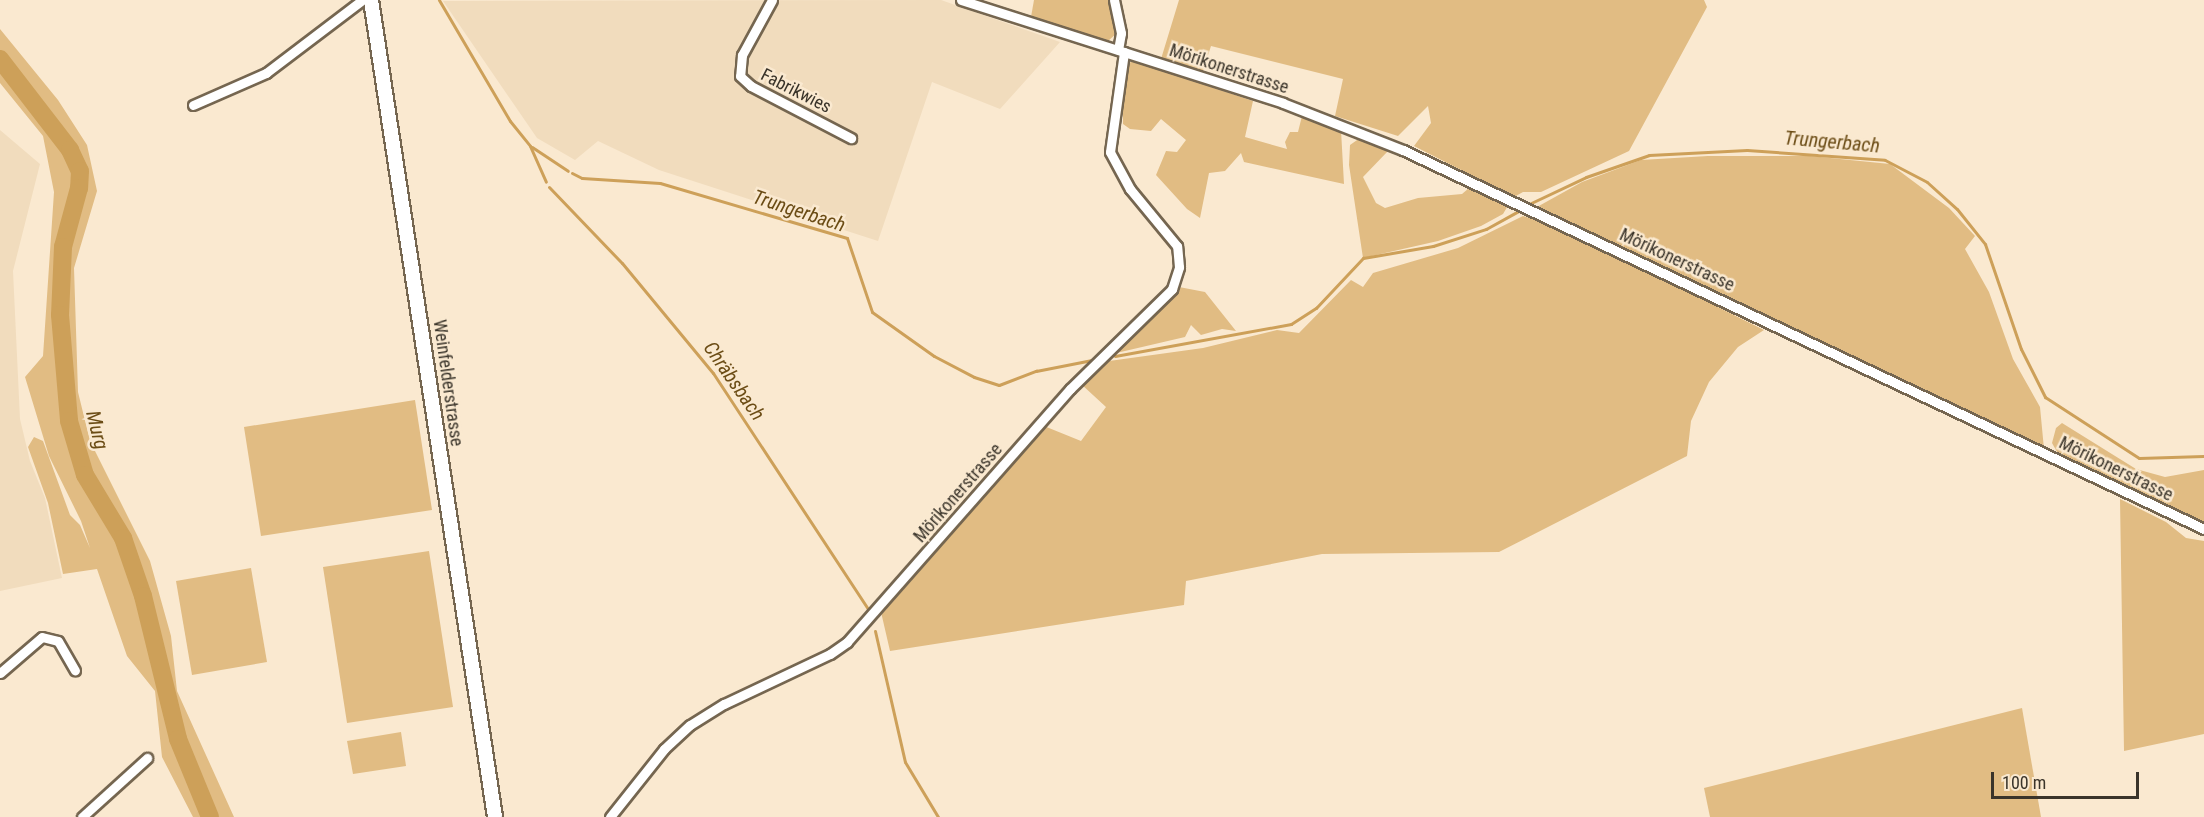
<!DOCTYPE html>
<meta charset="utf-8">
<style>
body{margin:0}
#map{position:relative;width:2204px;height:817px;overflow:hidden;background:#fae9d0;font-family:"Roboto Condensed",sans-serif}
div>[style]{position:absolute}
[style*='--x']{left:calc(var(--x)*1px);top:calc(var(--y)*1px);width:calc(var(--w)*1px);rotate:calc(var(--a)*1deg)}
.built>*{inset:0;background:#f1dcbd}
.green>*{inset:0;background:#e1bc83}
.stream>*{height:3px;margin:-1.5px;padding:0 1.5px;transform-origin:1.5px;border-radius:1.5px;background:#cda059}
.river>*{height:18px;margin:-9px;padding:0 9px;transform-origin:9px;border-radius:9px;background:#cda059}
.roads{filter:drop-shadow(2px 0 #756650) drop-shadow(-2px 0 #756650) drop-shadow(0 2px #756650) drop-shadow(0 -2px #756650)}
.street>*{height:9px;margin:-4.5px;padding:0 4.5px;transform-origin:4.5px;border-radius:4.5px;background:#fff}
.secondary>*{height:14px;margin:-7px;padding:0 7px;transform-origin:7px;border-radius:7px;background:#fff}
span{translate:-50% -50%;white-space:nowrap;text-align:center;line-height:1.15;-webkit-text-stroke:5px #fae9d0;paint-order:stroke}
.street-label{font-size:18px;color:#3a342a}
.water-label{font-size:20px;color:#6b4c15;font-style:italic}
.scale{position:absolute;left:1991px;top:772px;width:148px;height:27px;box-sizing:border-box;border:3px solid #3a342a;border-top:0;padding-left:8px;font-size:18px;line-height:21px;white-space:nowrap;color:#3a342a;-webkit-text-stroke:4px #fae9d0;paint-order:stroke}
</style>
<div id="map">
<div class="built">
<div style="clip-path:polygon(941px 0,1060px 42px,1000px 109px,932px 82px,878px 241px,659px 170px,598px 141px,575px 160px,537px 138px,443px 1px)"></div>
<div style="clip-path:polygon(0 130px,40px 164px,13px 271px,20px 419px,30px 461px,45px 498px,62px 578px,0 591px)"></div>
</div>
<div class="green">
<div style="clip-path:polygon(1034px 0,1111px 0,1117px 33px,1108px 41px,1031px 17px)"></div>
<div style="clip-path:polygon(1179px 0,1704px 0,1707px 7px,1629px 151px,1541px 192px,1523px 192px,1514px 197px,1414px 146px,1431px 123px,1428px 106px,1398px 136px,1335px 116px,1343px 79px,1211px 46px,1202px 74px,1161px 59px)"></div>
<div style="clip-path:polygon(0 29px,58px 100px,87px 145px,97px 191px,74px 268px,78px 392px,90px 441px,150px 561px,171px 636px,177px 691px,234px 817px,193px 817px,162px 757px,155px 691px,127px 656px,97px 569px,63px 574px,48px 503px,28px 447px,34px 437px,43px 441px,70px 515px,80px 525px,90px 548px,81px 521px,49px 456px,25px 377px,43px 356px,54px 192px,43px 136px,0 83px)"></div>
<div style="clip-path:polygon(1134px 61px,1253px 101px,1245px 137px,1287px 149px,1285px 142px,1290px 132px,1298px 132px,1302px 116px,1341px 130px,1344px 184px,1244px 162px,1241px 153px,1225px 171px,1209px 173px,1200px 218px,1187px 209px,1156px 175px,1166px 151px,1177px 152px,1186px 140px,1161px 119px,1151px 131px,1130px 129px,1123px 124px,1123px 114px,1116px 115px,1126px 64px)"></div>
<div style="clip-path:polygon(1360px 138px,1388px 151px,1363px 177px,1376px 203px,1385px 208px,1418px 198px,1462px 194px,1469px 188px,1509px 204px,1503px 214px,1481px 226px,1438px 241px,1363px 258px,1349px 165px,1350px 145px)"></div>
<div style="clip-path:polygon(1708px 156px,1810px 156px,1890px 164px,1949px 208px,1975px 236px,1965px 249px,1989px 292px,2013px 359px,2040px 407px,2044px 449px,1537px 207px,1582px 182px,1641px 160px)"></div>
<div style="clip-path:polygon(1523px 216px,1557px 227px,1764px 330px,1738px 347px,1709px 382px,1691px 421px,1687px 456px,1499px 552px,1322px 554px,1186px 581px,1184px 605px,890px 651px,881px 612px,1044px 426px,1081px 441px,1106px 407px,1081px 384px,1102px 362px,1203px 348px,1277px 330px,1299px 333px,1351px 280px,1363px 287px,1373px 273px,1458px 248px)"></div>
<div style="clip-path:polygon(1179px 287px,1205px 292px,1236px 331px,1222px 329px,1201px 335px,1191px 325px,1185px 337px,1112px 354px)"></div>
<div style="clip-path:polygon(415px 400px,432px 510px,261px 536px,244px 427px)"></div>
<div style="clip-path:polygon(2062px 423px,2136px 469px,2165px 477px,2204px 470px,2204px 524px,2061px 459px,2052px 443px,2056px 428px)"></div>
<div style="clip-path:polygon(2120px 499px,2166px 522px,2186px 538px,2204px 541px,2204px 734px,2124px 751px)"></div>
<div style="clip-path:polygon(429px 551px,453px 707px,347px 723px,323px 567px)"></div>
<div style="clip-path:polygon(251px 568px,267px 662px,192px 675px,176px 581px)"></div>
<div style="clip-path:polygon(2022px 708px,2041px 817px,1710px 817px,1704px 788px)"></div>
<div style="clip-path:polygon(401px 732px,406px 766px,353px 774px,347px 741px)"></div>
</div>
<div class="stream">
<div style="--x:439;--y:0;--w:140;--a:59.6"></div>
<div style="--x:510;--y:121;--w:32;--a:51"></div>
<div style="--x:530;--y:146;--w:39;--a:66"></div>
<div style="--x:532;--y:147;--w:43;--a:33.7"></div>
<div style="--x:572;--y:173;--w:11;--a:27"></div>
<div style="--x:582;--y:178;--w:78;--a:3.7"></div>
<div style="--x:660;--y:183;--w:195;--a:16.4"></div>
<div style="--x:847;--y:238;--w:78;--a:71.3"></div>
<div style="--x:872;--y:312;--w:76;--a:35.4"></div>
<div style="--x:934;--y:356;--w:45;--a:27.7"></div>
<div style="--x:974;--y:377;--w:26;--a:18"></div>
<div style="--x:999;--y:385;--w:40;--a:-21"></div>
<div style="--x:1036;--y:371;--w:57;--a:-11.1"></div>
<div style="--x:549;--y:187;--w:105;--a:46.2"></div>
<div style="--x:622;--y:263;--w:143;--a:50.4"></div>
<div style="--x:713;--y:373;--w:286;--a:56.7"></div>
<div style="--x:1529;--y:204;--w:63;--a:-25.3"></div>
<div style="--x:1586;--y:177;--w:67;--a:-19.2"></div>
<div style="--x:1649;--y:155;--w:98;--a:-2.9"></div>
<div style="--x:1747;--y:150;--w:138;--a:4.1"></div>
<div style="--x:1885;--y:160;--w:47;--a:27.6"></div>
<div style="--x:1927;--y:182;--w:40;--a:42"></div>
<div style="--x:1957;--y:209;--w:45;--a:51.3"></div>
<div style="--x:1985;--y:244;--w:111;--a:71.1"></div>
<div style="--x:2021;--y:349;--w:54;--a:63.4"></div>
<div style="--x:2045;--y:397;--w:112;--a:33"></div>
<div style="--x:2139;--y:458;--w:65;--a:-1.8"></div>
<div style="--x:1115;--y:356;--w:179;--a:-10.3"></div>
<div style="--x:1291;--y:324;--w:30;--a:-33"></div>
<div style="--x:1316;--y:308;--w:69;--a:-46.8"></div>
<div style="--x:1363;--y:258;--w:71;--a:-9.7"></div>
<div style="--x:1433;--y:246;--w:56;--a:-17.8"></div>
<div style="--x:1486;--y:229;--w:38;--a:-29"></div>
<div style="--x:875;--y:631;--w:134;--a:77.1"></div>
<div style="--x:905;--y:762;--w:64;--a:59"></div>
</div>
<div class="river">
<div style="--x:0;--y:59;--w:115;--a:52.4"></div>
<div style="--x:70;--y:150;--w:23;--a:65"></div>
<div style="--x:80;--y:171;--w:17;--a:93"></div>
<div style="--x:79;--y:188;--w:61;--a:105.2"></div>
<div style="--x:63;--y:247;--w:68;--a:92.5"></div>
<div style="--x:60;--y:315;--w:106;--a:85.1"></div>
<div style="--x:69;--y:421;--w:56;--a:73.5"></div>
<div style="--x:85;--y:475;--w:74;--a:58.9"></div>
<div style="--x:123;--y:538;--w:61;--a:71"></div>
<div style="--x:143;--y:596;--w:147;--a:76.2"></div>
<div style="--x:178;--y:739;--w:84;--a:67.7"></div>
</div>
<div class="roads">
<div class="street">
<div style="--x:772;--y:0;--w:63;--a:118.6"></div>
<div style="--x:742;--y:55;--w:21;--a:95"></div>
<div style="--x:740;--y:76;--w:15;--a:42"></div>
<div style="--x:751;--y:86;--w:113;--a:27.5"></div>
<div style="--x:961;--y:0;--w:338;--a:17.7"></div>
<div style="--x:1283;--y:103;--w:129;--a:21.4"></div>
<div style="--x:1403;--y:150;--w:886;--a:25.32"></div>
<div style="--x:1114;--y:0;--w:34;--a:78"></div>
<div style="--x:1121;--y:33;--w:17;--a:100"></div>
<div style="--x:193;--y:105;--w:80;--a:-23.7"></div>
<div style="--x:266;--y:73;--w:121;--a:-37.2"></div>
<div style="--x:0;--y:673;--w:55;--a:-40.6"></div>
<div style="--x:42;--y:637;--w:16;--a:14"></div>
<div style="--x:58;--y:641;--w:34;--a:60"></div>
<div style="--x:82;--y:817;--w:88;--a:-42.2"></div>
<div style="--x:610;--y:817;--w:87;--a:-51.5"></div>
<div style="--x:664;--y:749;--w:35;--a:-43"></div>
<div style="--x:690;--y:725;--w:40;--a:-32"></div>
<div style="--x:724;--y:704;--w:117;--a:-25.3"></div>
<div style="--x:830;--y:654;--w:21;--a:-35"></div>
<div style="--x:847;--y:642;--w:337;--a:-48.6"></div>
<div style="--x:1070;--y:389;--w:143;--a:-44.4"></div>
<div style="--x:1172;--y:289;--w:23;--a:-72"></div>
<div style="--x:1179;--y:267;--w:21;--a:-95"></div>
<div style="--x:1177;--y:246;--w:74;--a:-129.5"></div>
<div style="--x:1130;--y:189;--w:42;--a:-118.4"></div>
<div style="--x:1110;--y:152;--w:101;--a:-82"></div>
</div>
<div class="secondary">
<div style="--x:371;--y:0;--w:826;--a:81.37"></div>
</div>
</div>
<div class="street-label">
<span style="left:1229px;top:69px;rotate:18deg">Mörikonerstrasse</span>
<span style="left:796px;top:91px;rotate:27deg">Fabrikwies</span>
<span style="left:1677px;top:260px;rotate:25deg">Mörikonerstrasse</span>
<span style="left:448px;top:383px;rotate:82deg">Weinfelderstrasse</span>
<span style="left:2116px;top:469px;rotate:26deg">Mörikonerstrasse</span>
<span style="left:958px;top:493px;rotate:-49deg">Mörikonerstrasse</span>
</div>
<div class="water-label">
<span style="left:1832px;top:142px;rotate:5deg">Trungerbach</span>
<span style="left:799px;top:211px;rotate:18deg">Trungerbach</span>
<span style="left:734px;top:381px;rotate:55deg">Chräbsbach</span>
<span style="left:97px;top:430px;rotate:76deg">Murg</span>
</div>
<div class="scale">100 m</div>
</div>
